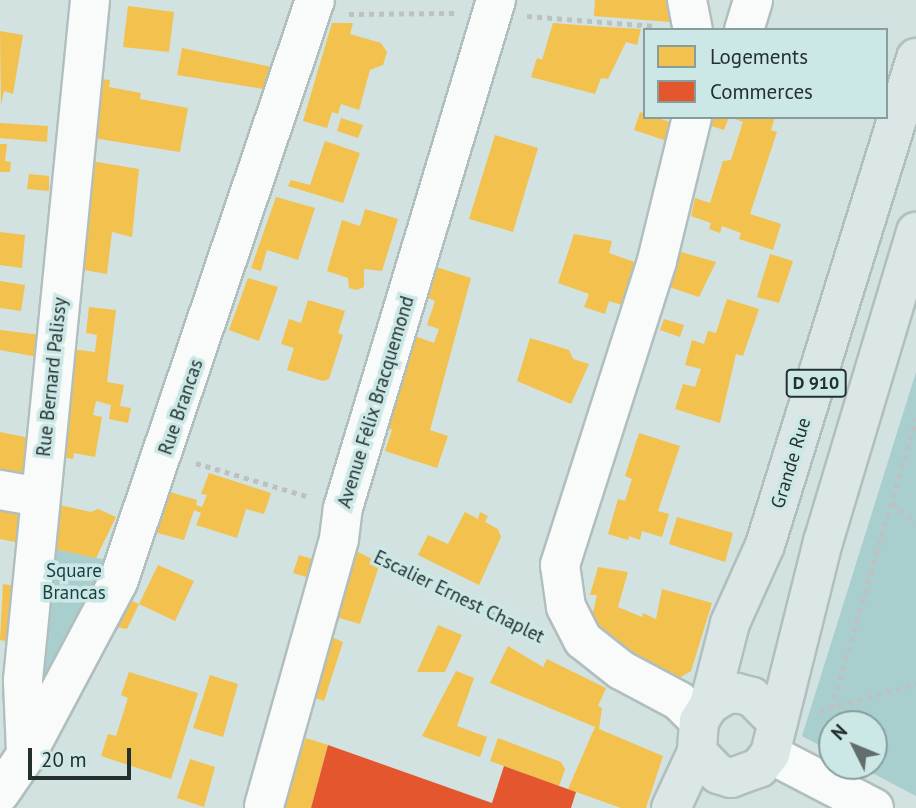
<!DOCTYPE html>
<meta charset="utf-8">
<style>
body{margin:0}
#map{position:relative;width:916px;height:808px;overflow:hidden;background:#d1e2e1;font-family:"PT Sans",sans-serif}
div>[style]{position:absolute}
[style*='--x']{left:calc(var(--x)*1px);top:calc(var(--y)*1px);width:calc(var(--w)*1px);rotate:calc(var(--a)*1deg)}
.green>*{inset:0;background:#a8cfce}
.homes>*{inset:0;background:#f2c14e}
.shops>*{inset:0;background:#e4572e}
.path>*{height:4.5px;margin-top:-2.25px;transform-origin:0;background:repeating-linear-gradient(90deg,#bcc1c1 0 5px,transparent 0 10px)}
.roads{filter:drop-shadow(2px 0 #b1bebe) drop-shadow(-2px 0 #b1bebe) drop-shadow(0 2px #b1bebe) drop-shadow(0 -2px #b1bebe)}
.minor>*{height:38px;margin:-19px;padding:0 19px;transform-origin:19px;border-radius:19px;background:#f8fbfa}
.major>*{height:38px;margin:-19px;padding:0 19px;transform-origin:19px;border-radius:19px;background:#dbe6e6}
span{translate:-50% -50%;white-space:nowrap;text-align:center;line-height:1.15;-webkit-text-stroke:7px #cbe8e7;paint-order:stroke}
.shield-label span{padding:2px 5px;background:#cbe8e7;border:2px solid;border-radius:5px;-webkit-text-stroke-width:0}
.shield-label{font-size:18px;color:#24302f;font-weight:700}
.street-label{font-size:19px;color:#24302f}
.park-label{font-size:19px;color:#143f3e}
.legend{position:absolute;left:643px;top:28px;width:245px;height:91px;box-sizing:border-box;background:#cbe8e7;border:2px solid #889e9d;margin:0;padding:9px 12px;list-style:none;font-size:21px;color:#24302f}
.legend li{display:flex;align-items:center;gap:14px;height:35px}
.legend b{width:35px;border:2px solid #889e9d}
.north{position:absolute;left:818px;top:710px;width:70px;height:70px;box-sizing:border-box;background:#cbe8e7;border:2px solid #889e9d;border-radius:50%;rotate:313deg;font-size:19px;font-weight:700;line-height:28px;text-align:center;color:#24302f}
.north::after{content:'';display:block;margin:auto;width:24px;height:32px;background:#616e6d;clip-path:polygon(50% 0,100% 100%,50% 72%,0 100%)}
.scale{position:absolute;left:28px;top:748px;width:103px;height:32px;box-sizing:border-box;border:4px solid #24302f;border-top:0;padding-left:9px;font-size:21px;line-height:24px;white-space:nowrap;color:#24302f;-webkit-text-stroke:5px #cbe8e7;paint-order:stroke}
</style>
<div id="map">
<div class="green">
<div style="clip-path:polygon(916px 372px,916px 796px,859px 766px,874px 766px,874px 724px,832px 724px,832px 752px,802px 736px)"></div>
<div style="clip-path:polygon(50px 548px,111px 561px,40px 699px)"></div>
</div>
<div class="homes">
<div style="clip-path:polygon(595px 0,667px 0,671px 22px,594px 16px)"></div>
<div style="clip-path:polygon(128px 6px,174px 12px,169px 52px,123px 47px)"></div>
<div style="clip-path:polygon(332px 23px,353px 23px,350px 34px,381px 43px,387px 52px,383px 65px,370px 70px,359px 110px,341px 104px,338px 114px,332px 112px,327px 128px,303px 121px)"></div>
<div style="clip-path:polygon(553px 23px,591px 26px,641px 29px,637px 45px,626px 42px,608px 79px,601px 78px,595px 94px,531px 77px,537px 58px,542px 60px)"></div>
<div style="clip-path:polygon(0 31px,23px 35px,13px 94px,4px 91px,1px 105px)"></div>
<div style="clip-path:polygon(182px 48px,276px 68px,270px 90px,177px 75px)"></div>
<div style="clip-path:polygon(101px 79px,110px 80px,109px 87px,141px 93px,140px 99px,188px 108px,180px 152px,93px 138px)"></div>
<div style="clip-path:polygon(640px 112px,670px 122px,667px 141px,634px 130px)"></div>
<div style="clip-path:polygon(710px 117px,729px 117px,724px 130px,708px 125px)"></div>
<div style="clip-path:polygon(730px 117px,775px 117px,771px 130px,777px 132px,750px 214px,781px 224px,773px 250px,739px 239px,741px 233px,722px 226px,720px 233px,709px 229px,711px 223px,691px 216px,695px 198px,710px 203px,723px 161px,731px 160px,743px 122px)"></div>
<div style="clip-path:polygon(341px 118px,363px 125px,358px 138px,337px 131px)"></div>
<div style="clip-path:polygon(0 123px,48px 126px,47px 142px,0 138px)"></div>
<div style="clip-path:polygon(495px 135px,538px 148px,513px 232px,469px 219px)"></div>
<div style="clip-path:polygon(325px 141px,360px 153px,343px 203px,288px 186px,291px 180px,310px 185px)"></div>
<div style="clip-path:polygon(0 144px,7px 144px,5px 161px,11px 162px,10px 172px,0 172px)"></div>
<div style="clip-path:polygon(91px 161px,139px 169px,132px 237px,112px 232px,107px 274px,79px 269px)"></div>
<div style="clip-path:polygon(29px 174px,49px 176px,49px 191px,27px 189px)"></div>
<div style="clip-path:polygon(276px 197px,315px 208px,298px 260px,267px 250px,261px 271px,251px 268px)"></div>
<div style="clip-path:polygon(365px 209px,398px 219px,382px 271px,364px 269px,364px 287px,357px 290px,349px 288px,348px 278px,327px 271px,342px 220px,360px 226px)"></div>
<div style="clip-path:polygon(0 232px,25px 235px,22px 268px,0 265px)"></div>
<div style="clip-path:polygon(574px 234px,612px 241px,609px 253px,637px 263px,622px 305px,609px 301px,605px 314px,584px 307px,589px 294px,558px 283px)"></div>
<div style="clip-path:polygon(681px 252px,716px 262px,699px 297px,669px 287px)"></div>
<div style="clip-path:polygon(770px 254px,793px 261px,779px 303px,757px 297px)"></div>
<div style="clip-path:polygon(436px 267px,471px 278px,430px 430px,448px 436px,437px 468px,385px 451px,392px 430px,381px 426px,415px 336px,434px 343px,439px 329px,427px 325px,435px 301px,426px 297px)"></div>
<div style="clip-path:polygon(248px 278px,278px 287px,259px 341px,229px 330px)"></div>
<div style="clip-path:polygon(0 281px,25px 285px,21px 311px,0 308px)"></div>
<div style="clip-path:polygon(727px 299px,759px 309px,743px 356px,736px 354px,720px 423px,675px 409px,683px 384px,695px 387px,701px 369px,685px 365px,692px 340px,704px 344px,708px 331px,716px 333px)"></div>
<div style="clip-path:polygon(308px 300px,345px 311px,338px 333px,343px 335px,329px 379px,323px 381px,287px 370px,294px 348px,281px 344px,289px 319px,301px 323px)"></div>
<div style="clip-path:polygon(89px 307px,116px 310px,107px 382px,124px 385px,120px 406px,131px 408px,128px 423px,109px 419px,111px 405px,96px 401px,93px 415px,102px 417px,95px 457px,74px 453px,73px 459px,63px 457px,71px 349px,95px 352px,97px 335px,86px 333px)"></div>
<div style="clip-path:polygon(664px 319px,684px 325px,680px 337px,660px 330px)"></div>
<div style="clip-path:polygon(0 330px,41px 335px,38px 357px,0 350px)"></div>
<div style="clip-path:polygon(530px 338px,569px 350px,573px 359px,589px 364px,571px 404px,517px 381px)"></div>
<div style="clip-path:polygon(0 432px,30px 438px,26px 474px,18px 480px,0 477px)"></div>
<div style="clip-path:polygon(639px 433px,680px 446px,658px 511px,669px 514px,662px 537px,642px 531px,640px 540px,629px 536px,628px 540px,608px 534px,618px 499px,625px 501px,632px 479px,625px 476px)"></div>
<div style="clip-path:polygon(209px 473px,271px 493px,264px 514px,246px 509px,237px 538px,196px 525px,201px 513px,194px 510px,184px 540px,154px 532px,170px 492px,197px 500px,196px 505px,202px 507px,207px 495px,201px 494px)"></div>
<div style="clip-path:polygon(0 502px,23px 514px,20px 543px,0 539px)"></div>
<div style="clip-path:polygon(55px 504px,91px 512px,98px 509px,116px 517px,96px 558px,50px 548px)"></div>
<div style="clip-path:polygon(465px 512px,478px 519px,480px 512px,488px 516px,485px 522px,498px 529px,501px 537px,479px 585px,418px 555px,428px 535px,448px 544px)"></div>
<div style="clip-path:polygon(677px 517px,733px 533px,725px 562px,669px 544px)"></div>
<div style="clip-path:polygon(352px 549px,380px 563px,360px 624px,326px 614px)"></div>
<div style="clip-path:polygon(299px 555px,319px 561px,313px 579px,293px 573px)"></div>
<div style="clip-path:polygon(158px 565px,194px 581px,175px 621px,139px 604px)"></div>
<div style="clip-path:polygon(598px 567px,628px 572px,618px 607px,642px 617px,643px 613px,656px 619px,662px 589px,712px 603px,691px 671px,679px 678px,614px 645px,591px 621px,597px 595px,590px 595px)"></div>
<div style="clip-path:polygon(3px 584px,15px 586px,9px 642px,0 640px)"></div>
<div style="clip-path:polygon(122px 597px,139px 604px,127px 629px,109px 626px)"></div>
<div style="clip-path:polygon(438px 625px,462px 635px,445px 672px,417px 672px)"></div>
<div style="clip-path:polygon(320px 632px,343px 642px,324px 701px,302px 693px)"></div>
<div style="clip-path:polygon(508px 646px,543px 667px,547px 659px,606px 688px,598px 706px,602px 708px,599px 729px,663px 756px,646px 808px,621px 808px,568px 789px,595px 727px,490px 683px)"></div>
<div style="clip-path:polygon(456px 671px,474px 678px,457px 726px,487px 737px,480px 757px,422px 736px)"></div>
<div style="clip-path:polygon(129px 672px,198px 693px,171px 779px,101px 756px,108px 734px,116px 736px,128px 698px,121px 695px)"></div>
<div style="clip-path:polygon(210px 675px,238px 684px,223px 737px,193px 728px)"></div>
<div style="clip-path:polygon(306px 738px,328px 745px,311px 808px,283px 808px)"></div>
<div style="clip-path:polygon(498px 738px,561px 762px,565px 769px,559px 786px,490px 761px)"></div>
<div style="clip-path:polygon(190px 759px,215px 767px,204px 807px,177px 798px)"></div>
</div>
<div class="shops">
<div style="clip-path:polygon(328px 745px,492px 803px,504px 766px,576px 792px,571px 808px,311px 808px)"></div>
</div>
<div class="path">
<div style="--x:349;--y:14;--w:106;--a:-0.5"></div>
<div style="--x:527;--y:16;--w:127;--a:4.5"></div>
<div style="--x:196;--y:463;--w:118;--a:16.7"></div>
<div style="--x:892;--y:503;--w:31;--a:38"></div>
<div style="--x:373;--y:555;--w:184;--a:26.1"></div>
<div style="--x:831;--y:709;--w:303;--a:-73.7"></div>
<div style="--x:819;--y:711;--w:101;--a:-15.6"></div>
</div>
<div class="roads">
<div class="minor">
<div style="--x:687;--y:0;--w:31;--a:79"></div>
<div style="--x:744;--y:30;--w:31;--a:-73"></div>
<div style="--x:692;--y:117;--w:148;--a:103.7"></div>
<div style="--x:657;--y:261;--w:319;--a:107.7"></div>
<div style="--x:560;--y:565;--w:42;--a:81.9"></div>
<div style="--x:566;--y:607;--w:37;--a:63"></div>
<div style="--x:583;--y:640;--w:48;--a:38.3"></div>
<div style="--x:621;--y:670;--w:66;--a:28.1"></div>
<div style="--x:679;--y:701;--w:28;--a:45"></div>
<div style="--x:0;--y:490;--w:41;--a:9.9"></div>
<div style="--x:26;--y:753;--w:73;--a:-92.4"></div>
<div style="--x:23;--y:680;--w:683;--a:-84.37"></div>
<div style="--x:770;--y:754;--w:117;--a:27.4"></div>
<div style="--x:0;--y:793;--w:46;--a:-55.6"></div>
<div style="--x:26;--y:755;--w:196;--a:-62"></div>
<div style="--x:118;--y:582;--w:614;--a:-71.3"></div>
<div style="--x:264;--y:806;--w:277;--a:-74.3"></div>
<div style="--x:339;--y:539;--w:31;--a:-83"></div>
<div style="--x:343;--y:508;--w:531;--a:-73.24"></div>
</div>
<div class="major">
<div style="--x:709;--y:705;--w:85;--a:-75.6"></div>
<div style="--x:730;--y:623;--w:85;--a:-65.8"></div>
<div style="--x:765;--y:545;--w:510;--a:-72.77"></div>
<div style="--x:775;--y:720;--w:33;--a:-135"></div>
<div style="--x:752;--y:697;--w:16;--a:-165"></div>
<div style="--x:737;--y:693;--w:12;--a:171"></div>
<div style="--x:725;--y:695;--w:19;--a:148"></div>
<div style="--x:709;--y:705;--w:19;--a:122"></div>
<div style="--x:699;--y:721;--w:31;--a:94"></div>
<div style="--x:697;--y:752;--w:30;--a:46"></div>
<div style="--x:718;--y:774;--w:14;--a:17"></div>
<div style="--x:731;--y:778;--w:30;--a:-20"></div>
<div style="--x:759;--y:768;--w:18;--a:-52"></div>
<div style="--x:770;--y:754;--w:219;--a:-76"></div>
<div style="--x:823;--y:542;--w:324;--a:-73.3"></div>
<div style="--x:671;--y:808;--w:62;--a:-65.1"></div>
</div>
</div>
<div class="shield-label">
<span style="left:816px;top:383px">D 910</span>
</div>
<div class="street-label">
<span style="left:52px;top:377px;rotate:-84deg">Rue Bernard Palissy</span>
<span style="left:376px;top:402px;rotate:-73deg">Avenue Félix Bracquemond</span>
<span style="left:181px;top:407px;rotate:-71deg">Rue Brancas</span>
<span style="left:791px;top:463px;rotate:-73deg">Grande Rue</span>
<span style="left:459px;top:597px;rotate:26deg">Escalier Ernest Chaplet</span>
</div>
<div class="park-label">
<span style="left:74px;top:582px">Square<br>Brancas</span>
</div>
<ul class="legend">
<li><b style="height:19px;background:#f2c14e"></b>Logements</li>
<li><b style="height:19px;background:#e4572e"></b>Commerces</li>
</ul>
<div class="north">N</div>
<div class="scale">20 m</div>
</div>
